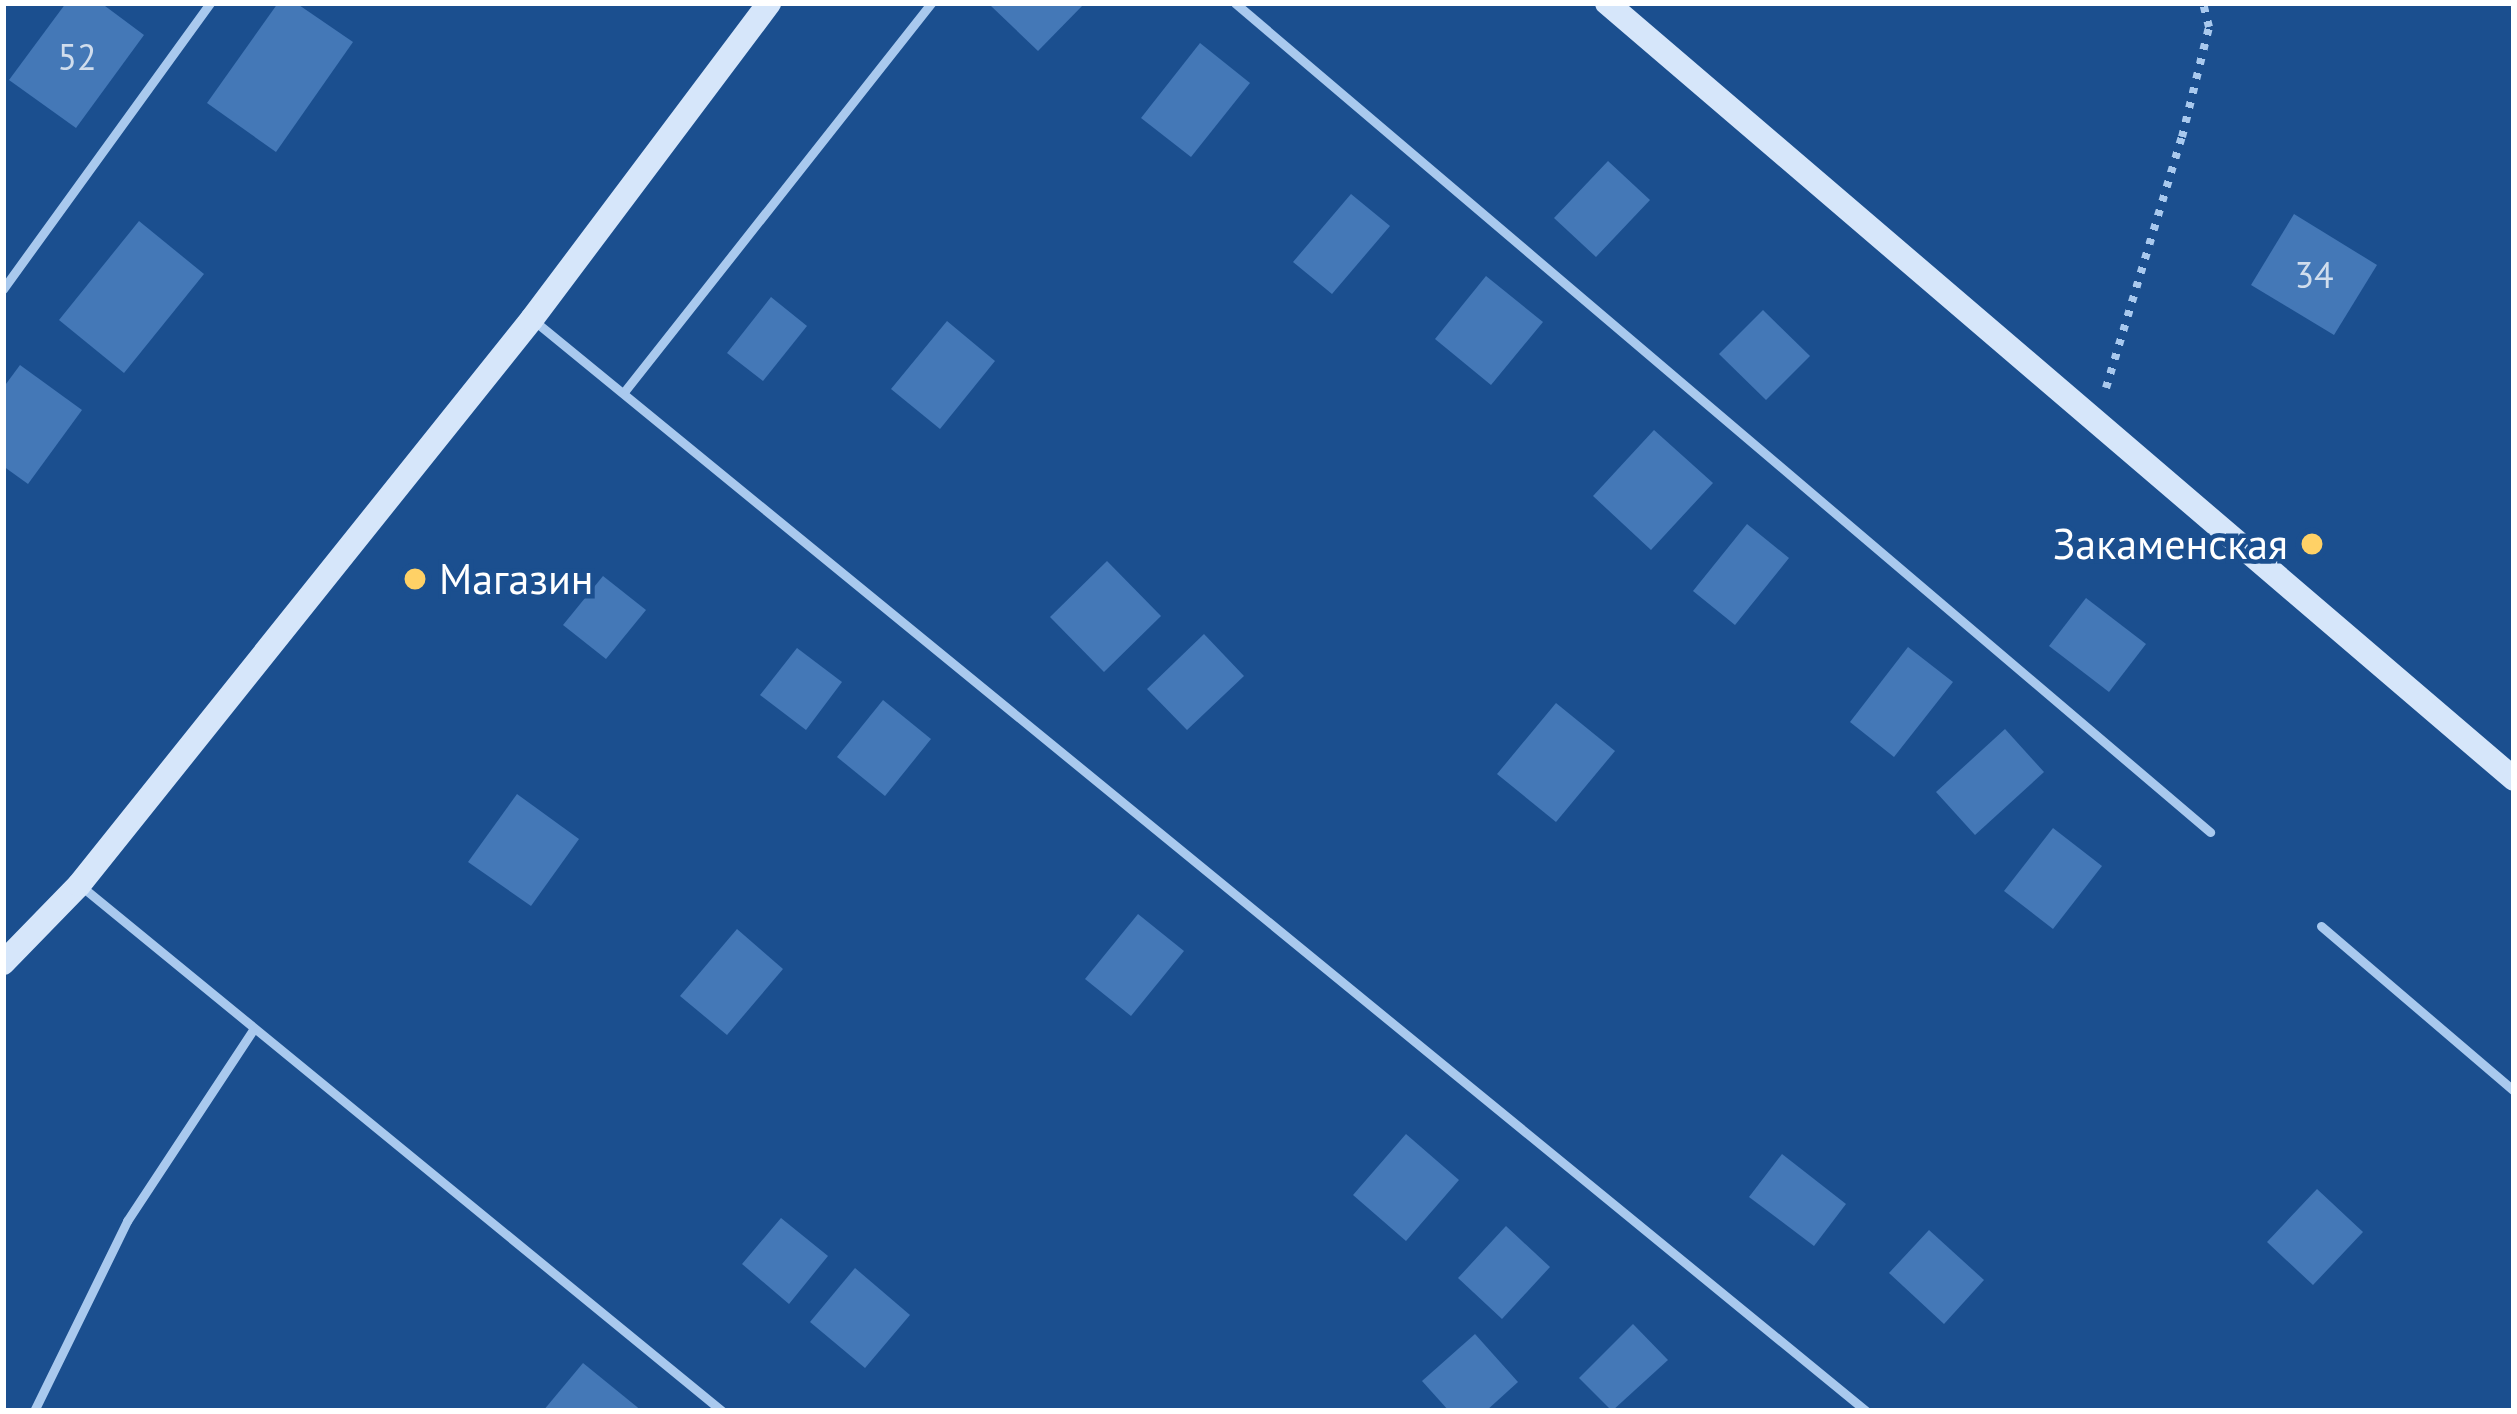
<!DOCTYPE html>
<meta charset="utf-8">
<style>
body{margin:0}
#map{position:relative;width:2517px;height:1414px;overflow:hidden;background:#1b4f8f;font-family:"PT Sans",sans-serif}
div>[style]{position:absolute}
[style*='--x']{left:calc(var(--x)*1px);top:calc(var(--y)*1px);width:calc(var(--w)*1px);rotate:calc(var(--a)*1deg)}
.building>*{inset:0;background:#4478b7}
.path>*{height:8px;margin-top:-4px;transform-origin:0;background:repeating-linear-gradient(90deg,#a9c9ee 0 6px,transparent 0 15px)}
.lane>*{height:9px;margin:-4.5px;padding:0 4.5px;transform-origin:4.5px;border-radius:4.5px;background:#a9c9ee}
.secondary>*{height:24px;margin:-12px;padding:0 12px;transform-origin:12px;border-radius:12px;background:#d6e6fa}
.dots>*{width:33px;height:33px;translate:-50% -50%;box-sizing:border-box;border:6px solid #1b4f8f;border-radius:50%}
span{translate:-50% -50%;white-space:nowrap;text-align:center;line-height:1.15;-webkit-text-stroke:9px #1b4f8f;paint-order:stroke}
.number-label{font-size:36px;color:#d0dded}
.number-label span{-webkit-text-stroke-width:0}
.poi-label{font-size:42px;color:#fff}
.right{translate:-100% -50%;text-align:right}
.left{translate:0 -50%;text-align:left}
.frame{position:absolute;inset:0;border:6px solid #fff;pointer-events:none}
</style>
<div id="map">
<div class="building">
<div style="clip-path:polygon(66px 3px,101px 3px,144px 35px,76px 128px,9px 80px)"></div>
<div style="clip-path:polygon(278px 3px,296px 3px,353px 42px,276px 152px,207px 103px)"></div>
<div style="clip-path:polygon(1085px 3px,1038px 51px,991px 6px,994px 3px)"></div>
<div style="clip-path:polygon(1200px 43px,1250px 83px,1191px 157px,1141px 118px)"></div>
<div style="clip-path:polygon(1608px 161px,1650px 200px,1596px 257px,1554px 218px)"></div>
<div style="clip-path:polygon(1351px 194px,1390px 226px,1332px 294px,1293px 262px)"></div>
<div style="clip-path:polygon(2294px 214px,2377px 265px,2334px 335px,2251px 285px)"></div>
<div style="clip-path:polygon(139px 221px,204px 274px,124px 373px,59px 320px)"></div>
<div style="clip-path:polygon(1486px 276px,1543px 322px,1491px 385px,1435px 339px)"></div>
<div style="clip-path:polygon(771px 297px,807px 326px,763px 381px,727px 353px)"></div>
<div style="clip-path:polygon(1763px 310px,1810px 356px,1766px 400px,1719px 354px)"></div>
<div style="clip-path:polygon(947px 321px,995px 361px,940px 429px,891px 389px)"></div>
<div style="clip-path:polygon(20px 365px,82px 410px,28px 484px,3px 466px,3px 388px)"></div>
<div style="clip-path:polygon(1654px 430px,1713px 483px,1651px 550px,1593px 496px)"></div>
<div style="clip-path:polygon(1747px 524px,1789px 558px,1735px 625px,1693px 591px)"></div>
<div style="clip-path:polygon(1107px 561px,1161px 616px,1104px 672px,1050px 617px)"></div>
<div style="clip-path:polygon(603px 576px,646px 610px,606px 659px,563px 625px)"></div>
<div style="clip-path:polygon(2086px 598px,2146px 644px,2109px 692px,2049px 646px)"></div>
<div style="clip-path:polygon(1204px 634px,1244px 676px,1187px 730px,1147px 689px)"></div>
<div style="clip-path:polygon(1908px 647px,1953px 682px,1894px 757px,1850px 722px)"></div>
<div style="clip-path:polygon(797px 648px,842px 682px,806px 730px,760px 695px)"></div>
<div style="clip-path:polygon(883px 700px,931px 739px,885px 796px,837px 757px)"></div>
<div style="clip-path:polygon(1556px 703px,1615px 751px,1556px 822px,1497px 774px)"></div>
<div style="clip-path:polygon(2005px 729px,2044px 772px,1975px 835px,1936px 792px)"></div>
<div style="clip-path:polygon(517px 794px,579px 839px,531px 906px,468px 862px)"></div>
<div style="clip-path:polygon(2053px 828px,2102px 866px,2053px 929px,2004px 891px)"></div>
<div style="clip-path:polygon(1138px 914px,1184px 951px,1131px 1016px,1085px 979px)"></div>
<div style="clip-path:polygon(737px 929px,783px 969px,727px 1035px,680px 996px)"></div>
<div style="clip-path:polygon(1406px 1134px,1459px 1180px,1406px 1241px,1353px 1195px)"></div>
<div style="clip-path:polygon(1782px 1154px,1846px 1204px,1814px 1246px,1749px 1197px)"></div>
<div style="clip-path:polygon(2317px 1189px,2363px 1232px,2313px 1285px,2267px 1242px)"></div>
<div style="clip-path:polygon(781px 1218px,828px 1256px,789px 1304px,742px 1264px)"></div>
<div style="clip-path:polygon(1506px 1226px,1550px 1267px,1502px 1319px,1458px 1278px)"></div>
<div style="clip-path:polygon(1929px 1230px,1984px 1280px,1944px 1324px,1889px 1273px)"></div>
<div style="clip-path:polygon(855px 1268px,910px 1315px,865px 1368px,810px 1322px)"></div>
<div style="clip-path:polygon(1633px 1324px,1668px 1360px,1612px 1411px,1579px 1378px)"></div>
<div style="clip-path:polygon(1475px 1334px,1518px 1382px,1486px 1411px,1449px 1411px,1422px 1381px)"></div>
<div style="clip-path:polygon(583px 1363px,642px 1411px,543px 1411px)"></div>
</div>
<div class="path">
<div style="--x:2106;--y:388;--w:262;--a:-73.2"></div>
<div style="--x:2182;--y:137;--w:113;--a:-76.2"></div>
<div style="--x:2209;--y:27;--w:25;--a:-104"></div>
</div>
<div class="lane">
<div style="--x:1235;--y:3;--w:1280;--a:40.37"></div>
<div style="--x:3;--y:289;--w:353;--a:-54.1"></div>
<div style="--x:532;--y:319;--w:1724;--a:39.3"></div>
<div style="--x:624;--y:392;--w:496;--a:-51.7"></div>
<div style="--x:81;--y:886;--w:829;--a:39.32"></div>
<div style="--x:2321;--y:926;--w:254;--a:40.5"></div>
<div style="--x:34;--y:1411;--w:212;--a:-63.9"></div>
<div style="--x:127;--y:1221;--w:229;--a:-56.6"></div>
</div>
<div class="secondary">
<div style="--x:1607;--y:3;--w:1194;--a:40.55"></div>
<div style="--x:3;--y:963;--w:109;--a:-45.7"></div>
<div style="--x:79;--y:885;--w:725;--a:-51.33"></div>
<div style="--x:532;--y:319;--w:395;--a:-53.1"></div>
</div>
<div class="dots">
<div style="left:2312px;top:544px;background:#ffd166"></div>
<div style="left:415px;top:579px;background:#ffd166"></div>
</div>
<div class="number-label">
<span style="left:77px;top:57px">52</span>
<span style="left:2314px;top:275px">34</span>
</div>
<div class="poi-label">
<span class="right" style="left:2288px;top:544px">Закаменская</span>
<span class="left" style="left:439px;top:579px">Магазин</span>
</div>
<div class="frame"></div>
</div>
